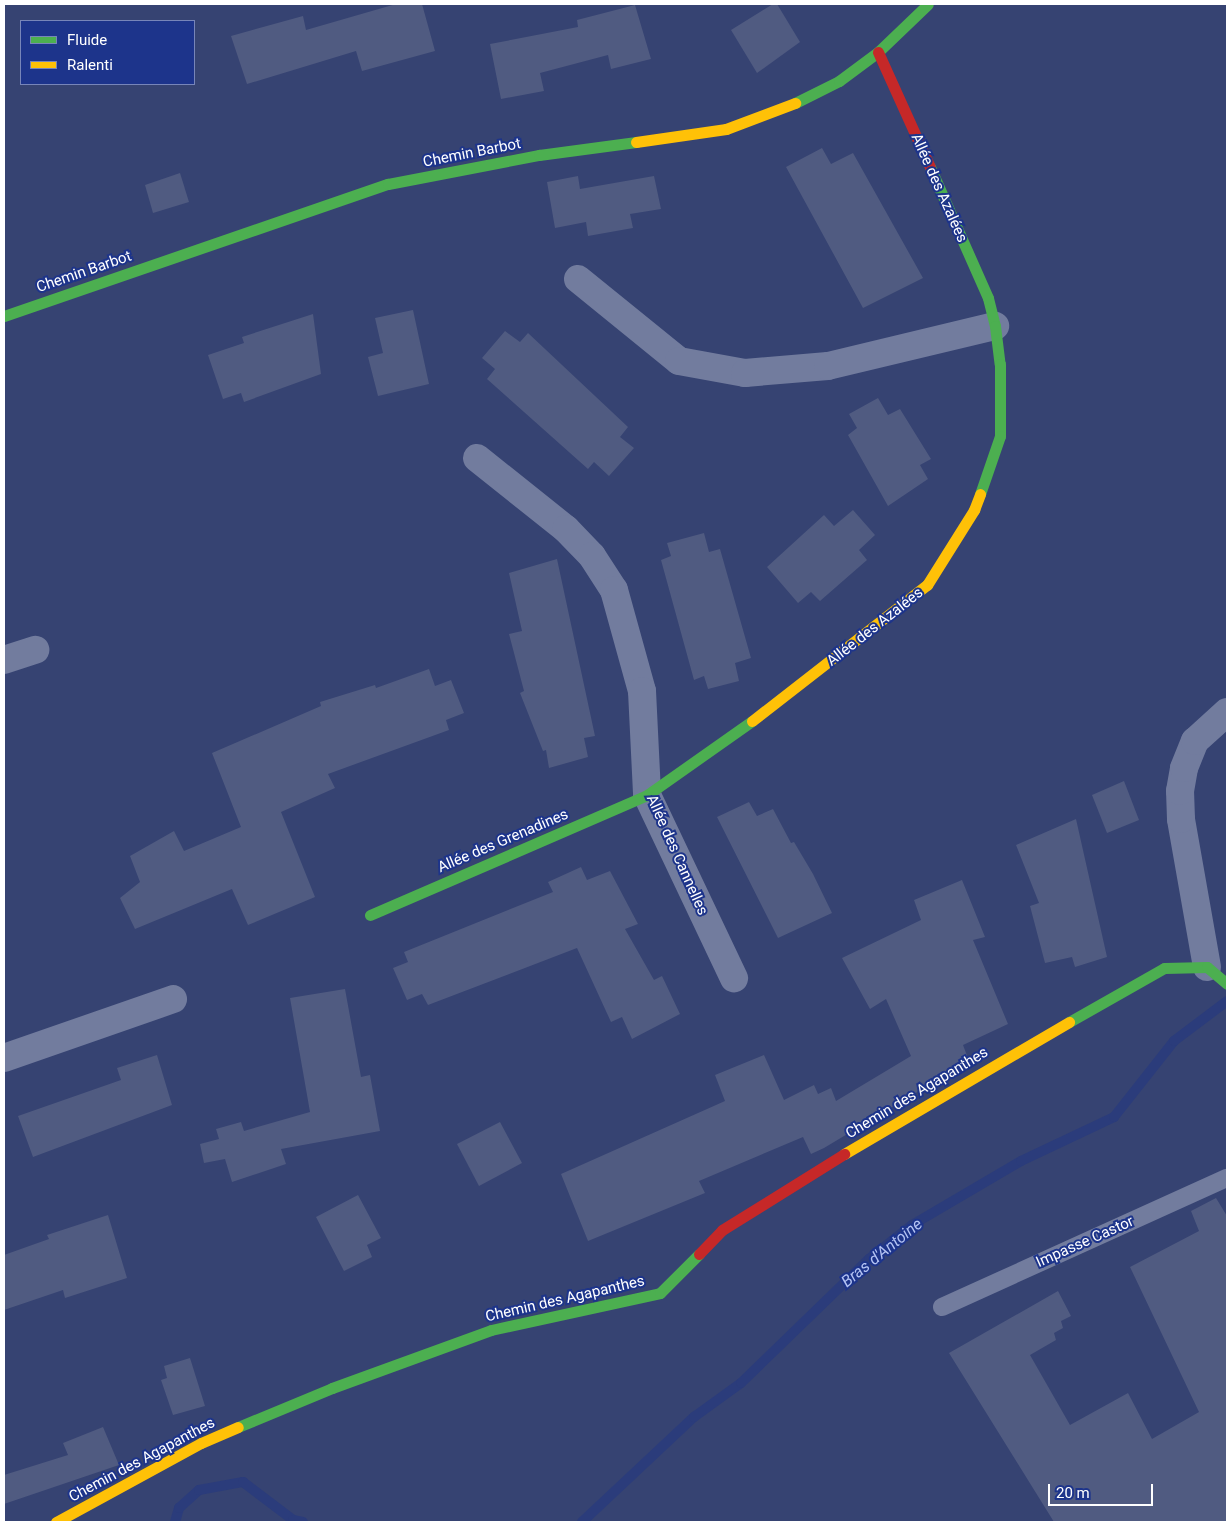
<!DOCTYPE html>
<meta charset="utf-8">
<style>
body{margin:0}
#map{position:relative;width:1231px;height:1526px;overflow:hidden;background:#364372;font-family:Roboto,sans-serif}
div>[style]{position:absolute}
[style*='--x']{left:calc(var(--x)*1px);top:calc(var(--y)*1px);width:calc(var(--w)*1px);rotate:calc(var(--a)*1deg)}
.stream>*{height:10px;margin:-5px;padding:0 5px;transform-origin:5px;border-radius:5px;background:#2b3c7b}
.building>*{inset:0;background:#505b81}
.lane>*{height:18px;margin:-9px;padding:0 9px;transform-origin:9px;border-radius:9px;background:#727c9e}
.street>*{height:28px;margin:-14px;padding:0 14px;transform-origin:14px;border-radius:14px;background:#727c9e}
.fast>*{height:11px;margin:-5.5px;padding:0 5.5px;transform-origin:5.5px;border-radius:5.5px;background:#4caf50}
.slow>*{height:11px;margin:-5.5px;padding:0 5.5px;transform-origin:5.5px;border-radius:5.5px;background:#ffc107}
.jam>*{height:11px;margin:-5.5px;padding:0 5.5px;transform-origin:5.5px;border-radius:5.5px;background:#c62828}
span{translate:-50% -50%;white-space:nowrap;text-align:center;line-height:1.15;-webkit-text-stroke:4px #1d348b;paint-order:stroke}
.street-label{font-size:15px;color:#fff}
.water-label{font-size:16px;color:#b4c3f3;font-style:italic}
.frame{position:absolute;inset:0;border:5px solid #fff;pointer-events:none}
.legend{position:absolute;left:20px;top:20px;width:175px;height:65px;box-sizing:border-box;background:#1d348b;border:1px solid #7785b9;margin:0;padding:6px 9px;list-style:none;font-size:15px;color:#fff}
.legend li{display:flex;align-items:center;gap:10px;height:25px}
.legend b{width:25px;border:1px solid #7785b9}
.scale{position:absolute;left:1048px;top:1484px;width:105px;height:22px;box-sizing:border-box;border:2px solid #fff;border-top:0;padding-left:6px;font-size:15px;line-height:18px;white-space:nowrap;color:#fff;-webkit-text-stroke:4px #1d348b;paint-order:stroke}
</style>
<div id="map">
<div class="stream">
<div style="--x:175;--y:1522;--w:15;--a:-74"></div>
<div style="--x:179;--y:1508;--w:27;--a:-42"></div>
<div style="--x:199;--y:1490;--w:45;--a:-10.3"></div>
<div style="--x:243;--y:1482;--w:63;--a:37.2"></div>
<div style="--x:293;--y:1520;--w:10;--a:11"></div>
<div style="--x:582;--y:1522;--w:154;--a:-43.2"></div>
<div style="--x:694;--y:1417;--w:58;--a:-35.9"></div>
<div style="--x:741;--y:1383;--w:178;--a:-44.1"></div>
<div style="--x:869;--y:1259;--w:55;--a:-38.3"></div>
<div style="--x:912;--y:1225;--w:126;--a:-30.4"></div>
<div style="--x:1021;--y:1161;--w:103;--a:-25.3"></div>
<div style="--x:1114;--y:1117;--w:97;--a:-51.7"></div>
<div style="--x:1174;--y:1041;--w:66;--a:-37"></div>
</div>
<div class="building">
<div style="clip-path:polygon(396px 4px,422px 4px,435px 51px,362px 71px,356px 51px,247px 84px,231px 36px,303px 16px,306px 30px)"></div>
<div style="clip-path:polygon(773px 4px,777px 4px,800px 42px,757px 73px,731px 30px)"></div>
<div style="clip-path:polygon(635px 5px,651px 59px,611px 69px,608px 55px,540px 73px,544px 91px,501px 99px,490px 44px,578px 27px,577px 20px)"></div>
<div style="clip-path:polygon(822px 148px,831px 164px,853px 153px,923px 278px,863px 308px,786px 167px)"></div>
<div style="clip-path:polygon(180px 173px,189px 202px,153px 213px,145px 185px)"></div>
<div style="clip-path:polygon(578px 176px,580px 189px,654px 176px,661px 209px,630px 214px,633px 228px,588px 236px,586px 222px,555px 228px,547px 182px)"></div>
<div style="clip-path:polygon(413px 310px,429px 384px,378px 396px,368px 357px,383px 353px,375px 318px)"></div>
<div style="clip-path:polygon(313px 314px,321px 374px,244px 402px,241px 393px,223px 399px,208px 355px,244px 343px,242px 337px)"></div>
<div style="clip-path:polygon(505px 331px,520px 342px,528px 333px,628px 427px,620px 437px,634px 448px,609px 476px,594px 462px,588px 469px,487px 379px,495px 369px,482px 358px)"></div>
<div style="clip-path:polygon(878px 398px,888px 415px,900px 409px,931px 459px,920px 465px,928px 479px,888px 506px,848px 435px,857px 428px,849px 414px)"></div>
<div style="clip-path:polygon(853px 510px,875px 535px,859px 550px,867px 560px,820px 601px,811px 592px,798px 603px,767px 567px,824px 515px,834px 526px)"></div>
<div style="clip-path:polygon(704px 533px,709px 552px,720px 549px,751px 658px,735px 663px,739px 681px,708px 689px,704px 676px,694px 680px,661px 560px,671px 556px,667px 543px)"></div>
<div style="clip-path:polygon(557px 559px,595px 736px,584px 738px,588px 757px,549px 768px,546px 750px,543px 751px,520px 693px,524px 691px,509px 634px,522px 631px,509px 573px)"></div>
<div style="clip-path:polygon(429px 669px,435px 686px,451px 680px,464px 713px,446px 720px,449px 730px,328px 774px,335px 788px,281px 812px,315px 897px,248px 925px,232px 889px,135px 929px,120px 898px,140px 882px,130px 856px,174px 831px,184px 851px,241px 827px,212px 753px,321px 706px,320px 702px,375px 685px,376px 688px)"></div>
<div style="clip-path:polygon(1124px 781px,1139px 820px,1107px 833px,1092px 795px)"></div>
<div style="clip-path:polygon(749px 802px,757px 816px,773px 809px,791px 843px,794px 842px,813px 874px,832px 913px,778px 938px,717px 817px)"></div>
<div style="clip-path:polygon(1076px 819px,1107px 957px,1075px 967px,1072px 957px,1045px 963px,1030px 906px,1039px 903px,1016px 845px)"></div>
<div style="clip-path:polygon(581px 867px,587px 880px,610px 871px,638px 924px,625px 929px,654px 980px,662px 976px,680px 1014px,632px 1039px,622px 1017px,611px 1022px,577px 948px,428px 1005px,422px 994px,407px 1000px,393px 968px,408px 962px,404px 952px,553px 892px,548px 882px)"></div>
<div style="clip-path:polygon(962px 880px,985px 937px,973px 940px,1008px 1024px,963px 1045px,969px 1061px,824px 1148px,811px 1154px,803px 1137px,699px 1181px,705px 1193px,588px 1241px,561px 1174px,725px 1101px,715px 1075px,764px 1055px,784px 1100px,814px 1085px,818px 1094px,831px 1088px,836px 1101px,911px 1056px,886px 999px,870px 1009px,842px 958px,921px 920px,914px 900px)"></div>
<div style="clip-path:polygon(345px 989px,361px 1077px,370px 1075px,380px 1131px,281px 1149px,286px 1164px,232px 1182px,225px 1159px,204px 1163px,200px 1144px,219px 1139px,216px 1129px,241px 1122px,244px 1131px,310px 1112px,290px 998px)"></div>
<div style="clip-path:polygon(157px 1055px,172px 1105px,33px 1157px,18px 1116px,121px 1080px,117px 1068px)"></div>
<div style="clip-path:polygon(500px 1122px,522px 1163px,479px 1186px,457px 1144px)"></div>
<div style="clip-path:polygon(358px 1195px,381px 1238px,367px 1245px,372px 1257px,344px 1271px,316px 1217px)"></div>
<div style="clip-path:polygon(1216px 1198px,1227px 1216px,1227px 1522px,1054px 1522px,949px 1353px,1058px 1291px,1071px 1316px,1061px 1321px,1063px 1328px,1054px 1333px,1056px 1340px,1030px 1355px,1070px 1425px,1128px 1393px,1152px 1439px,1199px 1412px,1130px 1267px,1199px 1231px,1191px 1211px)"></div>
<div style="clip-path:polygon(108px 1215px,127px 1278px,65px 1298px,63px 1290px,4px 1310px,4px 1255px,49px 1239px,47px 1235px)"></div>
<div style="clip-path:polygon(190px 1358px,205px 1406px,173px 1415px,161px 1380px,167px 1378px,164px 1366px)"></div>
<div style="clip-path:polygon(103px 1427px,119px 1465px,4px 1504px,4px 1475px,68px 1455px,63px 1443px)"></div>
</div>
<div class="lane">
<div style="--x:942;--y:1307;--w:313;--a:-24.4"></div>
</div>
<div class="street">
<div style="--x:578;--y:279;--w:130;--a:39.1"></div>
<div style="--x:679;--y:361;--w:67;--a:10.3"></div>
<div style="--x:745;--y:373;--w:83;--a:-4.8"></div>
<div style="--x:828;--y:366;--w:172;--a:-13.5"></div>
<div style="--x:477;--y:458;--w:114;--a:38.6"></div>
<div style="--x:566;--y:529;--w:37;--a:46"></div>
<div style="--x:592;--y:556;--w:40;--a:57.1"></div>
<div style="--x:614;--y:590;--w:105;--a:74.5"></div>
<div style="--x:642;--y:691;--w:104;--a:87.2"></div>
<div style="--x:647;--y:795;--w:203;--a:64.6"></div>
<div style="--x:4;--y:660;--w:33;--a:-18"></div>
<div style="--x:1207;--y:967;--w:150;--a:-100"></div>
<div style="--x:1181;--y:819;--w:28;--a:-92"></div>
<div style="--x:1180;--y:791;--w:23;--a:-80"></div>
<div style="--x:1184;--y:768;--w:29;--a:-68"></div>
<div style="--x:1195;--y:741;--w:43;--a:-42.2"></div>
<div style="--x:4;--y:1058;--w:179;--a:-19.2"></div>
</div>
<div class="fast">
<div style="--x:795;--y:103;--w:49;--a:-26.6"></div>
<div style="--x:839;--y:81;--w:49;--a:-36.6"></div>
<div style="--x:878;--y:52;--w:69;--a:-43.8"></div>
<div style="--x:930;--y:167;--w:143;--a:66.1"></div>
<div style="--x:988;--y:298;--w:29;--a:76"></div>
<div style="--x:995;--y:326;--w:38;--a:83"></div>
<div style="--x:1000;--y:364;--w:72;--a:90"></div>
<div style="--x:1000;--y:436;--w:61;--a:109"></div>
<div style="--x:4;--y:316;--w:406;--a:-19"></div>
<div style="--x:388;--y:184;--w:154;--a:-10.9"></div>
<div style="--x:539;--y:155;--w:98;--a:-7.6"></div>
<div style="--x:370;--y:915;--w:302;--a:-23.4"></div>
<div style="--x:647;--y:795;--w:128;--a:-35.2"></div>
<div style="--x:1069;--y:1022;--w:109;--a:-29.6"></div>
<div style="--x:1164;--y:968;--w:43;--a:-1.3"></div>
<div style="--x:1207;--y:967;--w:26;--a:40"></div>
<div style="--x:238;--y:1427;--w:102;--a:-22.5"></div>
<div style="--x:332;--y:1388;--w:169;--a:-20"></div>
<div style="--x:491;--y:1330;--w:173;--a:-12.3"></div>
<div style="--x:660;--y:1293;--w:55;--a:-45"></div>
</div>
<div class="slow">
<div style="--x:636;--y:142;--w:91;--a:-8.2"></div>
<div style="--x:726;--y:129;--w:74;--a:-20.6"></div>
<div style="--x:752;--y:721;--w:222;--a:-37.9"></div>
<div style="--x:927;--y:585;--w:89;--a:-57.9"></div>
<div style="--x:974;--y:510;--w:17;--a:-69"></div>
<div style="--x:844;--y:1154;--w:261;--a:-30.4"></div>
<div style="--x:56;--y:1522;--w:165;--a:-28.6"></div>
<div style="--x:201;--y:1443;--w:40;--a:-23.4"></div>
</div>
<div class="jam">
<div style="--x:878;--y:52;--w:126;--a:65.7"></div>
<div style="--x:699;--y:1254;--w:33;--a:-46"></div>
<div style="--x:722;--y:1230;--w:144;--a:-31.9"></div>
</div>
<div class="street-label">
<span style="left:472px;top:153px;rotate:-11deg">Chemin Barbot</span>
<span style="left:939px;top:188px;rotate:66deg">Allée des Azalées</span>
<span style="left:84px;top:272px;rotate:-19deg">Chemin Barbot</span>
<span style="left:875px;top:627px;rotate:-38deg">Allée des Azalées</span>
<span style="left:503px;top:841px;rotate:-23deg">Allée des Grenadines</span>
<span style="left:677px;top:855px;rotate:66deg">Allée des Cannelles</span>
<span style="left:917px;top:1093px;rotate:-31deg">Chemin des Agapanthes</span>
<span style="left:1085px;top:1242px;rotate:-24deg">Impasse Castor</span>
<span style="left:565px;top:1299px;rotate:-13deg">Chemin des Agapanthes</span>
<span style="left:142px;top:1460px;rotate:-28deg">Chemin des Agapanthes</span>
</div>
<div class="water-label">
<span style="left:882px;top:1253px;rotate:-39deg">Bras d'Antoine</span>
</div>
<div class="frame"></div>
<ul class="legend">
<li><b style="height:6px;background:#4caf50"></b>Fluide</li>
<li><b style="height:6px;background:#ffc107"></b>Ralenti</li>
</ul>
<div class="scale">20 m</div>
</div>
